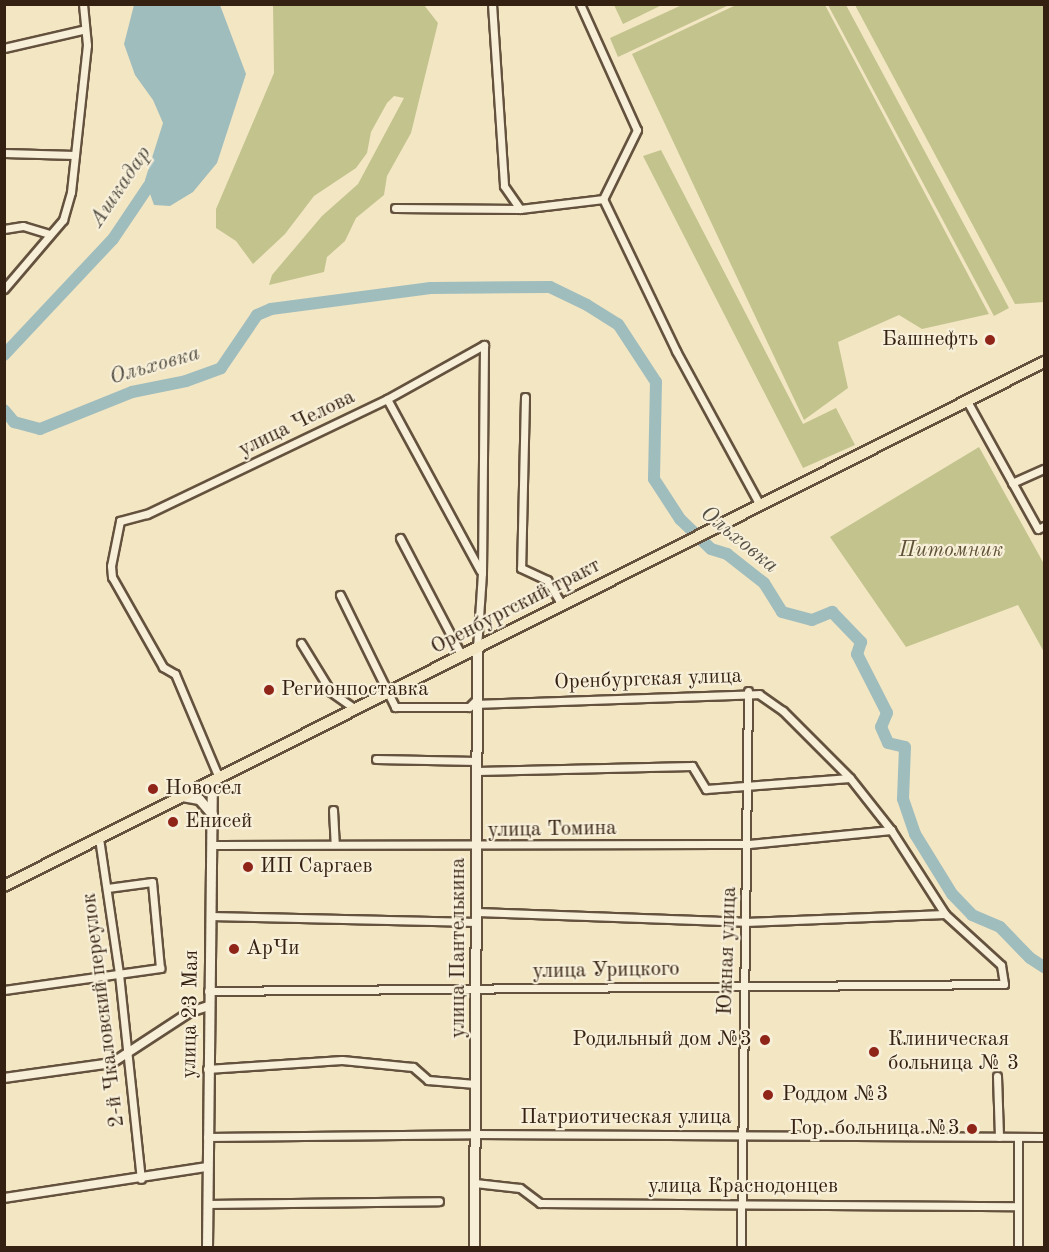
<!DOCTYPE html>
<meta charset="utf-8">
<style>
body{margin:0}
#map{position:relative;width:1049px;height:1252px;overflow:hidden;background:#f3e6c3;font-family:"Old Standard TT",serif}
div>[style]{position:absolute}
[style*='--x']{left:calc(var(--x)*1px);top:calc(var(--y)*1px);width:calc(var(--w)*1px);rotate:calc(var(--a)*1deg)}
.green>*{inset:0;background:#c3c38e}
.water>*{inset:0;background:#a0bdbe}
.river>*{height:12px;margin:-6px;padding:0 6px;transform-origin:6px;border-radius:6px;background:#a0bdbe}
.roads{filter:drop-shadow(2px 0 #64523e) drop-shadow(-2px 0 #64523e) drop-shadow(0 2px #64523e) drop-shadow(0 -2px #64523e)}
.minor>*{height:7px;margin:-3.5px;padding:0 3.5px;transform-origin:3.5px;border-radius:3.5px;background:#f7efd8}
.tertiary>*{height:8px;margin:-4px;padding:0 4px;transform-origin:4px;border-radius:4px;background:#f7efd8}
.secondary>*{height:9px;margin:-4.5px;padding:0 4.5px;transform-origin:4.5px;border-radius:4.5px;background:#f7efd8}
.primary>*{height:10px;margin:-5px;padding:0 5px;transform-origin:5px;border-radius:5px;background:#f3e6c3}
.dots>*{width:16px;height:16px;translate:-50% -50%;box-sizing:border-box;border:3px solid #f7efd8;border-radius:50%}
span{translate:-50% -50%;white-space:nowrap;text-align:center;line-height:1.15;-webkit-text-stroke:4.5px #f7efd8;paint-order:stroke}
.poi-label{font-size:21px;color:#352112}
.right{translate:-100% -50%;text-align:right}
.left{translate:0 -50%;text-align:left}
.street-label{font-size:21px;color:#352112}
.park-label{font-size:21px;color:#605237;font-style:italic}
.water-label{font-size:22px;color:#555046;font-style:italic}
.frame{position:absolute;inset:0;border:6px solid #352112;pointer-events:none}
</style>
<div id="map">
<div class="green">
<div style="clip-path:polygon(273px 5px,424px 5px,438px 23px,411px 133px,387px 176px,384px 195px,356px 218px,345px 241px,327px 257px,324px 272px,269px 285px,272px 275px,322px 216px,358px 184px,404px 98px,394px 96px,387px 103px,371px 132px,367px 153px,356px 168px,314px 196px,285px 234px,253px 264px,236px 241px,216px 228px,216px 209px,274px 73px)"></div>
<div style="clip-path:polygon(614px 5px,662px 5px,623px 24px)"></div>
<div style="clip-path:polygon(682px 5px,729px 5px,618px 57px,610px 38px)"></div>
<div style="clip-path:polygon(736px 5px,825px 5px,989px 314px,922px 329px,899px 315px,838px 342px,848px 388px,804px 420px,632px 54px)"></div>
<div style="clip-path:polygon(828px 5px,846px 5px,1009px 308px,994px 316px)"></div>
<div style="clip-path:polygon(855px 5px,1044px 5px,1044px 302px,1015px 304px)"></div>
<div style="clip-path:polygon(661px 150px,803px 424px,836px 408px,855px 445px,803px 468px,643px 156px)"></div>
<div style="clip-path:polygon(979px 447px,1044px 564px,1044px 652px,1018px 605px,906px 647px,830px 537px)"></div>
</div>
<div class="water">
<div style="clip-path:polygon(134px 5px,220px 5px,246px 74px,217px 163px,193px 192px,170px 206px,154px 205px,145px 180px,163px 123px,153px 100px,135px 75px,124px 44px)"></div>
</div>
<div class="river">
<div style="--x:4;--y:355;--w:159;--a:-46.8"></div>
<div style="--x:113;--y:239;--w:77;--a:-56.1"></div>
<div style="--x:4;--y:410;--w:16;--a:50"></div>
<div style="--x:14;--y:422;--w:27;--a:15"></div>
<div style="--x:40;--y:429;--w:99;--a:-21.9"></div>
<div style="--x:132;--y:392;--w:55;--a:-11.5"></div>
<div style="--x:186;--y:381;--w:37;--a:-20"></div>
<div style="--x:221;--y:368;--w:64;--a:-55.8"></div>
<div style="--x:257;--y:315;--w:15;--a:-23"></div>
<div style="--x:271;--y:309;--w:161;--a:-7.5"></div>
<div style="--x:431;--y:288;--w:119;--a:-0.5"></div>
<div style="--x:550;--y:287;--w:41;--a:25.9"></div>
<div style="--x:587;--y:305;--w:36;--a:32"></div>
<div style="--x:618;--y:324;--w:69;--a:56.8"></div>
<div style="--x:656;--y:382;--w:97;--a:91.2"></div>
<div style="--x:654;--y:479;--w:48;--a:57"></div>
<div style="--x:680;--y:519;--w:43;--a:44.1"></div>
<div style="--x:711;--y:549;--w:17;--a:17"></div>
<div style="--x:727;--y:554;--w:47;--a:38.1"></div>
<div style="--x:764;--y:583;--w:34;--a:58"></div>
<div style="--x:782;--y:612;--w:31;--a:15"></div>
<div style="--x:812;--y:620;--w:22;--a:-22"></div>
<div style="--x:832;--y:612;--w:42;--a:46"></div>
<div style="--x:861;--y:642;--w:13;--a:108"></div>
<div style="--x:857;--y:654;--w:66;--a:63"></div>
<div style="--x:887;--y:713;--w:15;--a:113"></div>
<div style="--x:881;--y:727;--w:17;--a:66"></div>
<div style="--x:888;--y:743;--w:17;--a:13"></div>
<div style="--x:905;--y:747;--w:52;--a:92.2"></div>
<div style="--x:903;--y:799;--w:37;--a:71"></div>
<div style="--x:915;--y:834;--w:70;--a:58.3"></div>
<div style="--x:952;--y:894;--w:29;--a:46"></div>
<div style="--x:972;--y:915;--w:30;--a:23"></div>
<div style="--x:1000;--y:927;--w:43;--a:45.9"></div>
<div style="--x:1030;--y:958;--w:17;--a:33"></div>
</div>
<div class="roads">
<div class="minor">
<div style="--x:492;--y:4;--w:182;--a:86.2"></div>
<div style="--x:504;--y:186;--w:28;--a:55"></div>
<div style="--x:580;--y:4;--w:138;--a:65.7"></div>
<div style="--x:637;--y:130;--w:77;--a:116.2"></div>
<div style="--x:4;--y:48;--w:80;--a:-13"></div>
<div style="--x:4;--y:153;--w:71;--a:1.6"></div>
<div style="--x:603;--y:199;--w:169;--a:64.3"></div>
<div style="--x:676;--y:351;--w:175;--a:61.4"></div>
<div style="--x:395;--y:208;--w:125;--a:0.5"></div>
<div style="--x:520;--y:209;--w:84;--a:-6.9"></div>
<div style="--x:4;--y:229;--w:19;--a:-9"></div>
<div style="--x:23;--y:226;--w:28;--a:17"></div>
<div style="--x:4;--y:289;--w:91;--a:-49.5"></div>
<div style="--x:63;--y:220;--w:29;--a:-74"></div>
<div style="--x:71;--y:192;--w:148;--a:-83.8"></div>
<div style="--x:87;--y:45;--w:41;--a:-95.6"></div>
<div style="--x:525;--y:397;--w:171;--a:91.3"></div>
<div style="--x:521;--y:568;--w:29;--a:25"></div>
<div style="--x:547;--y:580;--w:29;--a:59"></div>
<div style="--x:387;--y:399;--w:195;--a:61.5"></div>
<div style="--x:967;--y:401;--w:146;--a:61"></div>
<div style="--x:1038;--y:529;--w:7;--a:-27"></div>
<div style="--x:1012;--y:483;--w:35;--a:-24"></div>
<div style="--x:400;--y:538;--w:133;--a:62.3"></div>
<div style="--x:340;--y:595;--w:125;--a:63.8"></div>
<div style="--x:395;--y:707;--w:74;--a:0"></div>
<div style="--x:469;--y:707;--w:11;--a:-45"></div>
<div style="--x:301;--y:643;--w:57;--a:58.5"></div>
<div style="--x:331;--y:692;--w:29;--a:35"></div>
<div style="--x:376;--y:759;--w:101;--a:1.1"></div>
<div style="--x:477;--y:771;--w:215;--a:-1.3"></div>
<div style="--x:692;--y:766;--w:27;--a:59"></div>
<div style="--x:706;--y:789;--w:144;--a:-4.4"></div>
<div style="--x:219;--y:778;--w:113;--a:-112.9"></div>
<div style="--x:175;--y:674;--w:14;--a:-150"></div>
<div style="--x:163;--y:667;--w:103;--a:-119.5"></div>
<div style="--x:112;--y:577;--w:11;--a:-95"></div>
<div style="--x:111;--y:566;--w:46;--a:-78.7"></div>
<div style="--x:120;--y:521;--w:28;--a:-15"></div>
<div style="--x:147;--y:514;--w:266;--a:-25.6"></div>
<div style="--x:387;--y:399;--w:111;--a:-29.1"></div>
<div style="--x:484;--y:345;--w:228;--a:90.5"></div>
<div style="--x:482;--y:573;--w:76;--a:93.8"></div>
<div style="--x:333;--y:810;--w:34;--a:87"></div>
<div style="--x:99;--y:838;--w:137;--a:81.6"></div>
<div style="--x:119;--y:974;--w:206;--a:83.9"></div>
<div style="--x:213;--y:845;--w:536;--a:-0.11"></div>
<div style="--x:749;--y:844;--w:143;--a:-5.6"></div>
<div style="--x:477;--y:912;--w:268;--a:2.1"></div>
<div style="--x:745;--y:922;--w:200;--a:-2.3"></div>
<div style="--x:210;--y:916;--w:267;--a:1.3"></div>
<div style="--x:4;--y:990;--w:158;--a:-8"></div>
<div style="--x:160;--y:968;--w:86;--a:-95.3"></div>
<div style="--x:152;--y:882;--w:45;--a:172.4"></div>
<div style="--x:208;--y:991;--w:796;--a:-0.5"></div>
<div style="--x:1004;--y:984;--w:19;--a:-99"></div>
<div style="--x:1001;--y:965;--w:76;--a:-137.7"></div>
<div style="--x:945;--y:914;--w:100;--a:-122.7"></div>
<div style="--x:891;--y:830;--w:66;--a:-128.3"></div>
<div style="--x:850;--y:778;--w:95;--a:-135"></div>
<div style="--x:783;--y:711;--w:29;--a:-145"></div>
<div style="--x:759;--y:694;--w:282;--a:178"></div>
<div style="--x:207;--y:1069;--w:135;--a:-3.8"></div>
<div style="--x:342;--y:1060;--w:71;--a:5.6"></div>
<div style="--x:413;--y:1067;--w:20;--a:41"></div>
<div style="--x:428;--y:1080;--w:47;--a:4.9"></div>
<div style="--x:997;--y:1076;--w:61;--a:88.1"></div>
<div style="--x:207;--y:1137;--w:268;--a:-0.6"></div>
<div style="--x:475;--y:1134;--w:569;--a:0.3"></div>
<div style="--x:1018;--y:1137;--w:111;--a:90"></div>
<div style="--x:475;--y:1183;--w:45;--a:6.3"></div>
<div style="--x:520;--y:1188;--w:25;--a:37"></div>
<div style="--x:540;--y:1203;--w:477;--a:0.4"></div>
<div style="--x:207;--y:1204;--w:232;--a:-0.7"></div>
<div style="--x:741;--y:1248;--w:557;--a:-89.28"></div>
</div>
<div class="tertiary">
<div style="--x:4;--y:1078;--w:109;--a:-7.9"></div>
<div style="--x:112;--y:1063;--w:93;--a:-33.2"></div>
<div style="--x:190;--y:1012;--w:19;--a:-18"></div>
<div style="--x:4;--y:1198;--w:205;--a:-8.7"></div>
</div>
<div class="secondary">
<div style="--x:182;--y:796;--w:17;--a:10"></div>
<div style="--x:199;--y:799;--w:20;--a:49"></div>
<div style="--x:207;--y:1248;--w:466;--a:-89.4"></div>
<div style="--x:474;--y:1248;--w:599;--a:-89.71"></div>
</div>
<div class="primary">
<div style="--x:4;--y:886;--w:1165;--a:-26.74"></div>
</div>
</div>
<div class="dots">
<div style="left:990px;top:340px;background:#8f2418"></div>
<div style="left:269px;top:690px;background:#8f2418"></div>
<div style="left:153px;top:789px;background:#8f2418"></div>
<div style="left:173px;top:822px;background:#8f2418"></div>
<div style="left:248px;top:867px;background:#8f2418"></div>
<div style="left:234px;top:949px;background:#8f2418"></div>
<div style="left:765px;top:1040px;background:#8f2418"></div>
<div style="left:874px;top:1052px;background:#8f2418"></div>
<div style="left:768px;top:1095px;background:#8f2418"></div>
<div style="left:972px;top:1129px;background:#8f2418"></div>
</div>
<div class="poi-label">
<span class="right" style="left:978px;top:340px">Башнефть</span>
<span class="left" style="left:281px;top:690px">Регионпоставка</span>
<span class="left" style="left:165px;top:789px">Новосел</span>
<span class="left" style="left:185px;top:822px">Енисей</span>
<span class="left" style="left:260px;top:867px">ИП Саргаев</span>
<span class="left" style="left:246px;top:949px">АрЧи</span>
<span class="right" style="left:752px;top:1040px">Родильный дом №3</span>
<span class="left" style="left:888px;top:1052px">Клиническая<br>больница № 3</span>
<span class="left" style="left:782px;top:1095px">Роддом №3</span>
<span class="right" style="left:960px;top:1129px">Гор. больница №3</span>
</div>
<div class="street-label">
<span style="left:297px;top:424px;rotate:-26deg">улица Челова</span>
<span style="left:516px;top:607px;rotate:-27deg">Оренбургский тракт</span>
<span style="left:648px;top:680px;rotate:-2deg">Оренбургская улица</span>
<span style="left:552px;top:830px;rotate:-1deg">улица Томина</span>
<span style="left:459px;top:948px;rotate:-90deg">улица Пантелькина</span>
<span style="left:728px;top:951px;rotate:-88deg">Южная улица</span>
<span style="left:606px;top:971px;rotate:-1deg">улица Урицкого</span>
<span style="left:104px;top:1010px;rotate:-97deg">2-й Чкаловский переулок</span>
<span style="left:191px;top:1014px;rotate:-89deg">улица 23 Мая</span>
<span style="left:626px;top:1118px">Патриотическая улица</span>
<span style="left:743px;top:1187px">улица Краснодонцев</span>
</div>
<div class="park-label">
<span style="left:951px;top:551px">Питомник</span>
</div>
<div class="water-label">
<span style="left:121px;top:187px;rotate:-56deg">Ашкадар</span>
<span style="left:155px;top:366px;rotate:-16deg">Ольховка</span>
<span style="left:739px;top:540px;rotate:39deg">Ольховка</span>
</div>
<div class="frame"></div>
</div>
